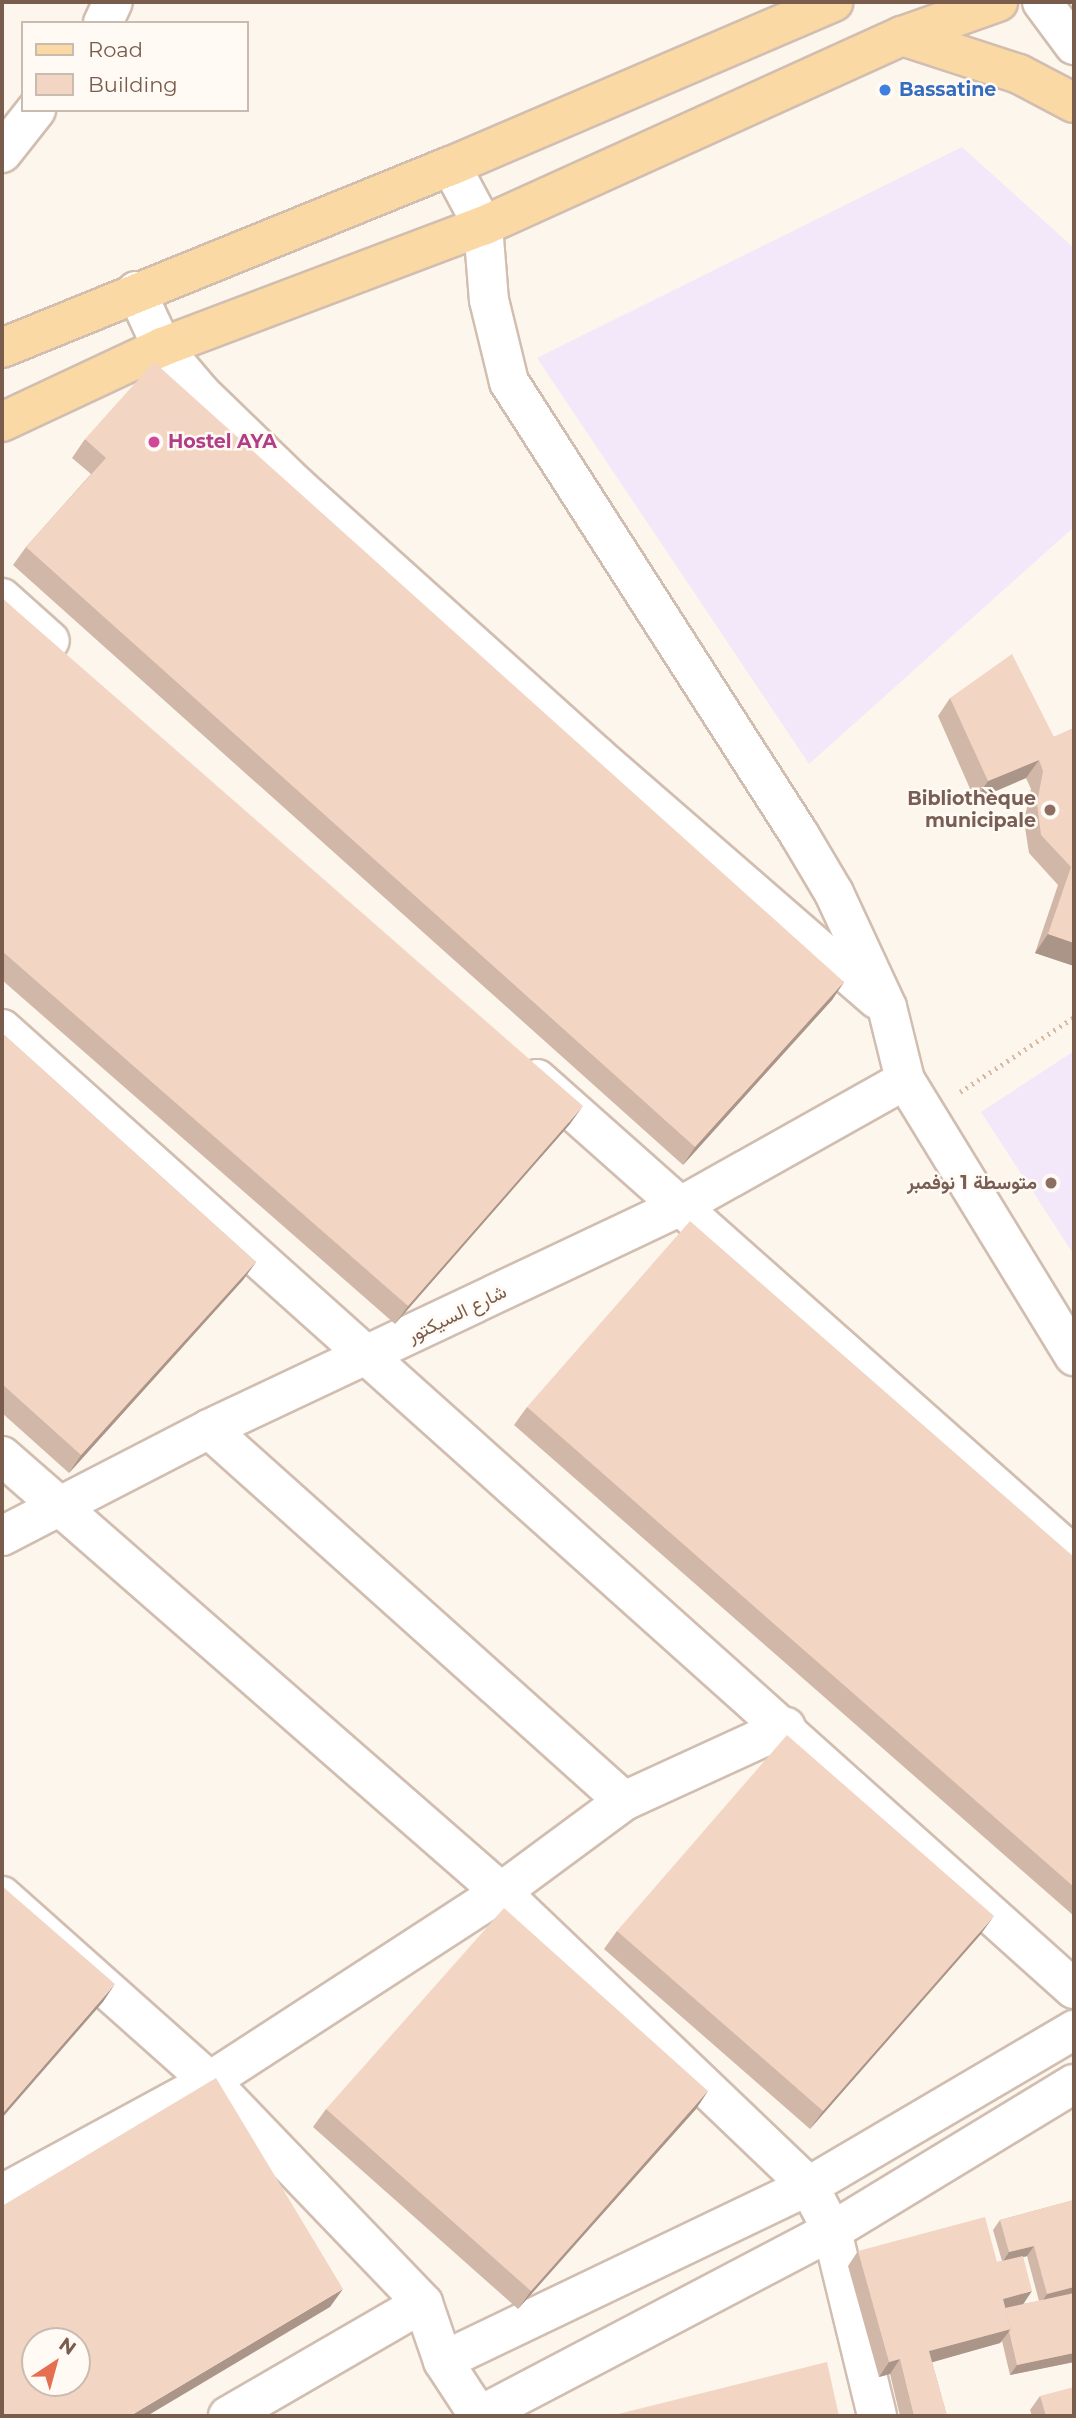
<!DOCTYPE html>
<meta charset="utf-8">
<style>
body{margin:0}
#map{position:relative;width:1076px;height:2418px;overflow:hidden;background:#fdf6ec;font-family:Montserrat,Vazirmatn,sans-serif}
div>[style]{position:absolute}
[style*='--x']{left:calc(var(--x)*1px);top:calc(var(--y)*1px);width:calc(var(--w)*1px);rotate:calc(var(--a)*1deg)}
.education>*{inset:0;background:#f3e8fa}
.path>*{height:4.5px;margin-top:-2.25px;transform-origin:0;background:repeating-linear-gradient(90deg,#d9b8a5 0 2px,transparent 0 7px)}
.roads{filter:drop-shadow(2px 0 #d1beb0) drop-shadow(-2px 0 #d1beb0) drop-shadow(0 2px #d1beb0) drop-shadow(0 -2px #d1beb0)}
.minor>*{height:38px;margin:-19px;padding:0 19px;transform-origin:19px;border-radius:19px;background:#fff}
.major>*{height:38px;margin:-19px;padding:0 19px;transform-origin:19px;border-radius:19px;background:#fbd9a5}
.wall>*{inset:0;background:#d1b7a8}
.shaded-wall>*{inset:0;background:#aa9588}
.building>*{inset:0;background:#f3d5c3}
.dots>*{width:19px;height:19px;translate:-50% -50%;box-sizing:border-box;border:4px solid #fffaf3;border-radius:50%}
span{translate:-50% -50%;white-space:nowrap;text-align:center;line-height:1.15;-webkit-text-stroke:5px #fffaf3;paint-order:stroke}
.shop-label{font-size:19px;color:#366cbe;font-weight:700}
.left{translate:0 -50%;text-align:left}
.hotel-label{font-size:19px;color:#b23c85;font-weight:700}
.education-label{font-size:19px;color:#785e54;font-weight:700}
.right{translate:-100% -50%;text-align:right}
.street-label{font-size:19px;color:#7a5c4d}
.frame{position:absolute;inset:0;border:4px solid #7a5c4d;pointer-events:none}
.legend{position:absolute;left:21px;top:21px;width:228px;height:91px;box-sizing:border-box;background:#fffaf3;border:2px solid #cabbb1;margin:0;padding:9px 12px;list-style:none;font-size:21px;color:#7a5c4d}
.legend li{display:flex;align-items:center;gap:14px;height:35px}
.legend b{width:35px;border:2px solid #cabbb1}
.north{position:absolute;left:21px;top:2327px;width:70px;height:70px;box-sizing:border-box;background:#fffaf3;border:2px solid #cabbb1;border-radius:50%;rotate:36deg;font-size:19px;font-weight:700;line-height:28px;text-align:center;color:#7a5c4d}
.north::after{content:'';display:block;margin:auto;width:24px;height:32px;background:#e76f51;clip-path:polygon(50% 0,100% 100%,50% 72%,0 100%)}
</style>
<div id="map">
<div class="education">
<div style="clip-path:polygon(962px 147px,1074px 248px,1074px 527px,809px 764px,537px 358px)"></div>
<div style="clip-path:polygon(1074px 1051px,1074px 1255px,981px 1112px)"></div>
</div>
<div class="path">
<div style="--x:960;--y:1092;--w:136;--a:-33.3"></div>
</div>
<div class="roads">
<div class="minor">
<div style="--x:1042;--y:2;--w:54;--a:53.3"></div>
<div style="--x:103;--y:23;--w:23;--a:-65"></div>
<div style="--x:2;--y:153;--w:55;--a:-51.7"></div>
<div style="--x:451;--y:166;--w:68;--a:61.9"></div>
<div style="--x:483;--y:226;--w:74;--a:85.4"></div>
<div style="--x:489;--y:300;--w:84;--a:76.3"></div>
<div style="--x:509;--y:382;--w:537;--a:57.32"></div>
<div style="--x:799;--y:834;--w:69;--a:59.3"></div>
<div style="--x:834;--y:893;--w:126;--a:65.1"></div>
<div style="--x:887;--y:1007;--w:75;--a:76.1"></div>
<div style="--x:905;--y:1080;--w:324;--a:58.5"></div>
<div style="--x:136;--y:291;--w:62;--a:65.1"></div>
<div style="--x:162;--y:347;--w:60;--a:49.7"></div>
<div style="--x:201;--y:393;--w:132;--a:44.1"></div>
<div style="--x:296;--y:485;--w:405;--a:42"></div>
<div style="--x:597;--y:756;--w:371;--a:41"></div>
<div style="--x:2;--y:598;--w:64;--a:41.9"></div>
<div style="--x:2;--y:1029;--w:1439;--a:41.85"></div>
<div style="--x:537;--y:1079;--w:718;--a:41.61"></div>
<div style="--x:209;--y:1429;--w:557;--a:41.87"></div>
<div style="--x:2;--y:1456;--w:663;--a:41.15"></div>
<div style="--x:501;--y:1892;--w:426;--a:43.7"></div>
<div style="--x:809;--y:2186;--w:51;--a:62.9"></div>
<div style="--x:832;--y:2231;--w:190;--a:76.3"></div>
<div style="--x:2;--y:1536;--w:233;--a:-27.3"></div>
<div style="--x:209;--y:1429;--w:520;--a:-25.28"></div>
<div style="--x:679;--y:1207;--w:259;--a:-29.3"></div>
<div style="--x:2;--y:1896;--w:278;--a:41.7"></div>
<div style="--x:210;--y:2081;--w:308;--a:46.2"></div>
<div style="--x:423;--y:2303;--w:61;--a:71"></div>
<div style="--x:443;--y:2361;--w:66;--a:56.8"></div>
<div style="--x:2;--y:2194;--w:237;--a:-28.5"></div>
<div style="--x:210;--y:2081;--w:347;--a:-33"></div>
<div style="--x:501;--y:1892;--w:153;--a:-36.5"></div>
<div style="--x:624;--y:1801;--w:178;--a:-24.6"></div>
<div style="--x:443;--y:2361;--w:406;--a:-25.6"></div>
<div style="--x:809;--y:2186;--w:308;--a:-30.5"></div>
<div style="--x:228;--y:2416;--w:225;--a:-30.1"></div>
<div style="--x:479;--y:2416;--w:399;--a:-27.7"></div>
<div style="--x:832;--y:2231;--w:283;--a:-31.3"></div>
</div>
<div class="major">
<div style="--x:902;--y:36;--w:123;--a:18"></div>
<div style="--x:1019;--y:74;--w:62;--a:27.8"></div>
<div style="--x:2;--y:348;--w:484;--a:-22.1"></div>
<div style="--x:451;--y:166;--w:416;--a:-23.2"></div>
<div style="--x:2;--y:422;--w:177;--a:-25.1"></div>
<div style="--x:162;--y:347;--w:343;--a:-20.7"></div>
<div style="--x:483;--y:226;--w:460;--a:-24.4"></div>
<div style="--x:902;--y:36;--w:102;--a:-19.5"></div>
</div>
</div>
<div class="wall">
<div style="clip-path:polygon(85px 439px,844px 982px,832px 1000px,683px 1165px,13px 565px,26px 547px,91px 474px,72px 458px)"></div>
<div style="clip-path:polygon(2px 598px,570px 1124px,395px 1324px,2px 980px)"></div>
<div style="clip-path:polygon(950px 698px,1054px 737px,1074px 728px,1074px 966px,1035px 953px,1058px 885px,1029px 853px,1024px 821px,1031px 789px,1026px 778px,975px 800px,938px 716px)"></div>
<div style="clip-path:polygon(2px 1033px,256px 1262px,243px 1280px,69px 1473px,2px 1413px)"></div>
<div style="clip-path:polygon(527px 1407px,1074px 1557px,1074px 1916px,514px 1425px)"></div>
<div style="clip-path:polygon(617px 1931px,981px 1934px,810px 2129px,604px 1949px)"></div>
<div style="clip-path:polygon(708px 2091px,696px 2109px,518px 2309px,313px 2127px,326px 2109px)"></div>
<div style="clip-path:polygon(evenodd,1074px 2200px,1074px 2362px,1010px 2375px,1002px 2341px,1000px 2343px,932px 2362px,947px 2416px,900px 2416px,890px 2374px,879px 2377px,848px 2266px,858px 2251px,997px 2262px,1002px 2261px,993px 2230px,1000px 2220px,1074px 2200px,1027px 2256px,1039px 2301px,1023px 2304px,1023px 2257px,1027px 2256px)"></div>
<div style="clip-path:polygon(1040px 2396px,1074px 2416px,1032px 2416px,1030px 2410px)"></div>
</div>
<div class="shaded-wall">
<div style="clip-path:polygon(1039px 760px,1026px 778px,975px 800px,988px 781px)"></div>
<div style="clip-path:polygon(1048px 934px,1074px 943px,1074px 966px,1035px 953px)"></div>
<div style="clip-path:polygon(844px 982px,832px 1000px,683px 1165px,695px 1147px)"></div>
<div style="clip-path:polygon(583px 1106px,570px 1124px,395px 1324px,408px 1306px)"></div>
<div style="clip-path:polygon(256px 1262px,243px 1280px,69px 1473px,81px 1455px)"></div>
<div style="clip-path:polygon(994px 1916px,981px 1934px,810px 2129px,823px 2111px)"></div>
<div style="clip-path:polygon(115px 1984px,103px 2002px,2px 2118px,2px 2114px)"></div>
<div style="clip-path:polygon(708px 2091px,696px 2109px,518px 2309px,531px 2291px)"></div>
<div style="clip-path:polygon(1034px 2246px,1027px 2256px,1002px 2263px,1009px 2252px)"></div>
<div style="clip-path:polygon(1074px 2287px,1074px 2296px,1040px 2305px,1047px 2294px)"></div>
<div style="clip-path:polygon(343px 2289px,330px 2307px,147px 2416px,130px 2416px)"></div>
<div style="clip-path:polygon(1032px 2291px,1022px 2306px,1005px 2310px,1003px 2299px)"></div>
<div style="clip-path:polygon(1011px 2329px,1000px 2343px,919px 2366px,929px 2351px)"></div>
<div style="clip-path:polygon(1074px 2353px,1074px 2362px,1010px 2375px,1017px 2365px)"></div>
<div style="clip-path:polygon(900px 2359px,890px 2374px,879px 2377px,889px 2362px)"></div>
</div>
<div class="building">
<div style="clip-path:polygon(154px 362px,844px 982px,695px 1147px,26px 547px,106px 458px,85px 439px)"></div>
<div style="clip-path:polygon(2px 598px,583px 1106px,408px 1306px,2px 951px)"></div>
<div style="clip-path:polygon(1012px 654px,1054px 737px,1074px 728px,1074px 943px,1048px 934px,1071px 867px,1041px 835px,1037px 803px,1043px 771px,1039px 760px,988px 781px,950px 698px)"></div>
<div style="clip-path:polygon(2px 1033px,256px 1262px,81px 1455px,2px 1384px)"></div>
<div style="clip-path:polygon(690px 1221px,1074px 1557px,1074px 1887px,527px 1407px)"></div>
<div style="clip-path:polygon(787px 1735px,994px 1916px,823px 2111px,617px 1931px)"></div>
<div style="clip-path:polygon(2px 1886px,115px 1984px,2px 2114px)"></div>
<div style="clip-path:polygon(504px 1908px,708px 2091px,531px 2291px,326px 2109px)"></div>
<div style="clip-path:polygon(evenodd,216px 2078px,343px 2289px,130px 2416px,2px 2416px,2px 2206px,216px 2078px,35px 2341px,77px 2341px,77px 2383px,35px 2383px,35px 2341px)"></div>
<div style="clip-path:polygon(1074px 2200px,1074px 2287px,1047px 2294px,1034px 2246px,1009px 2252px,1000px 2220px)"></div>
<div style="clip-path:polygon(985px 2217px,997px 2262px,1023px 2256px,1032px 2291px,1003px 2299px,1011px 2329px,929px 2351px,947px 2416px,914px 2416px,900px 2359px,889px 2362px,858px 2251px)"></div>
<div style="clip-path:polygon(1074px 2293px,1074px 2353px,1017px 2365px,1009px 2331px,1011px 2329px,1005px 2308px)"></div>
<div style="clip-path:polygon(827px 2362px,839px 2416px,610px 2416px)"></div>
<div style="clip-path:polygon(1074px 2387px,1074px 2416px,1046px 2416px,1040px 2396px)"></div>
</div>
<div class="dots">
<div style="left:885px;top:90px;background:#3f7fe0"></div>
<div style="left:154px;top:442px;background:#d1479c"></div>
<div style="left:1050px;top:810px;background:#8d6e63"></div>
<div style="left:1051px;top:1183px;background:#8d6e63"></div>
</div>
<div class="shop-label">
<span class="left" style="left:899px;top:90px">Bassatine</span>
</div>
<div class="hotel-label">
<span class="left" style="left:168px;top:442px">Hostel AYA</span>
</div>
<div class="education-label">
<span class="right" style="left:1036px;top:810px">Bibliothèque<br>municipale</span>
<span class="right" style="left:1037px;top:1183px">متوسطة 1 نوفمبر</span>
</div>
<div class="street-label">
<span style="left:457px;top:1314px;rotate:-26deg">شارع السيكتور</span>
</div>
<div class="frame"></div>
<ul class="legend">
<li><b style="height:9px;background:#fbd9a5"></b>Road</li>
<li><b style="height:19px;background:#f3d5c3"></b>Building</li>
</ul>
<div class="north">N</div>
</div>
